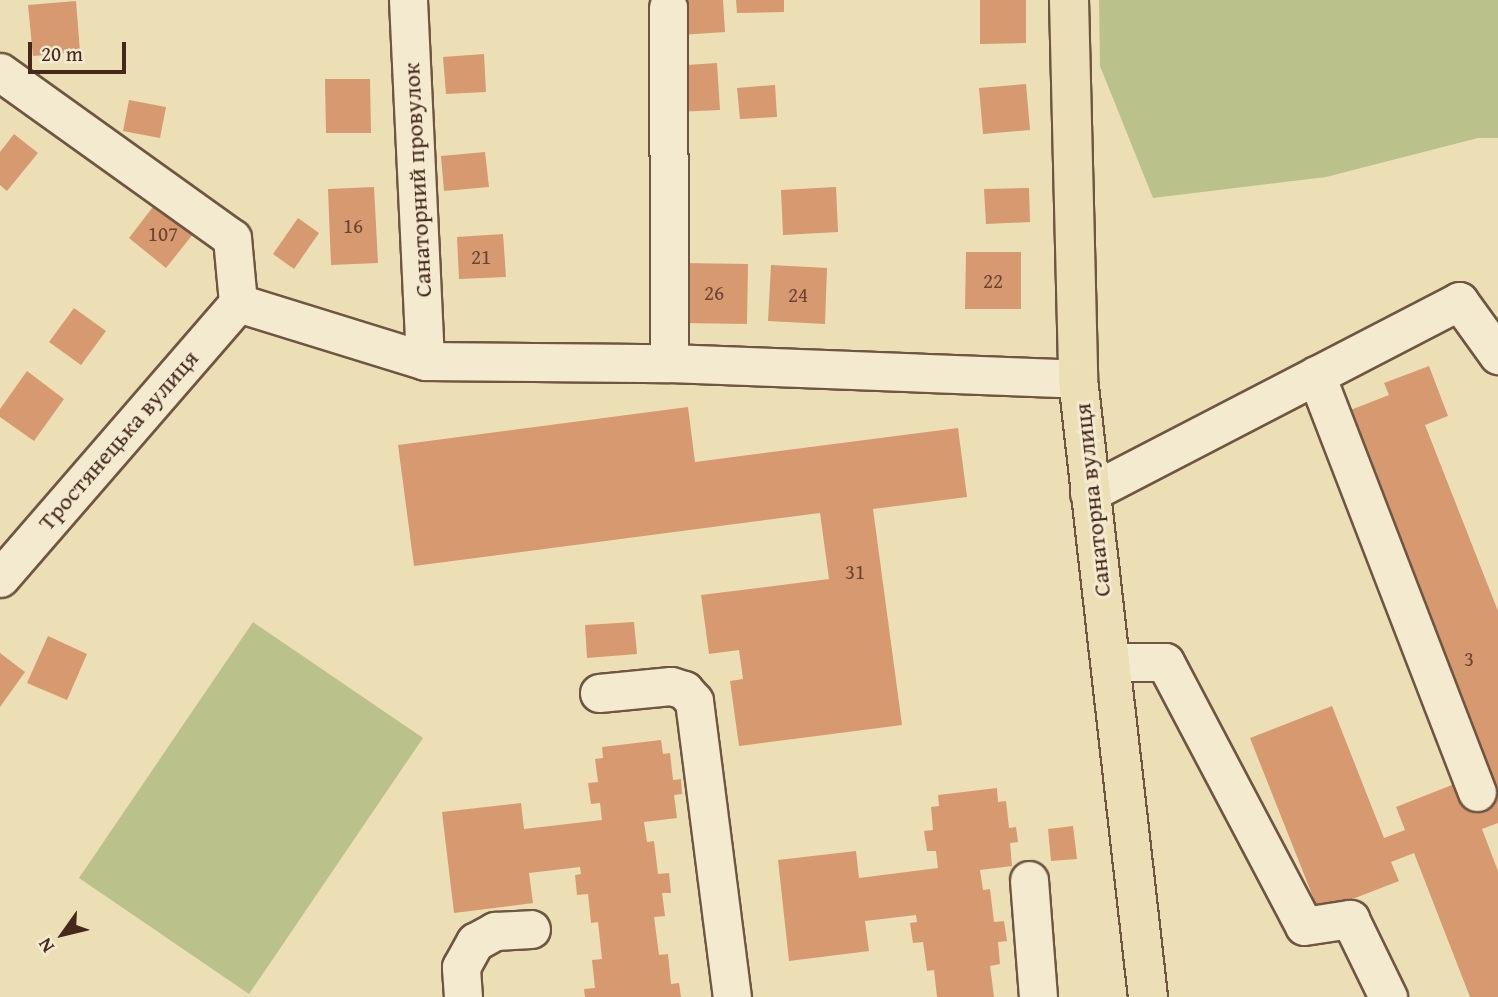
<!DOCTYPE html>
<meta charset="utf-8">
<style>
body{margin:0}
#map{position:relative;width:1498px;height:997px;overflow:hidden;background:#ecdfb6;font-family:"Gentium Book Plus",serif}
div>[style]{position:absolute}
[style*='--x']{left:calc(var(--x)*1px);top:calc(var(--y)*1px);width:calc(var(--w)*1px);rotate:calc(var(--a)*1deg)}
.green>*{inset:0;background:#bbc18b}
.building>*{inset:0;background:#d7996f}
.roads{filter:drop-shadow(2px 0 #705642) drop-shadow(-2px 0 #705642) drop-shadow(0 2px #705642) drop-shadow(0 -2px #705642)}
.minor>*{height:37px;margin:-18.5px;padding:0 18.5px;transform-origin:18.5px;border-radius:18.5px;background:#f3ead0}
.major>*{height:38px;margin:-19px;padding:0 19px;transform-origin:19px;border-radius:19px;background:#ecdfb6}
span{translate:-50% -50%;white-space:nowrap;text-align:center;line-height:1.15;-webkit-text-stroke:6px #f3ead0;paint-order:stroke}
.number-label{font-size:21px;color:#6b4431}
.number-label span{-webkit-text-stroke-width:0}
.street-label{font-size:24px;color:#47281c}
.north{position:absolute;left:28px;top:899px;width:70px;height:70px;-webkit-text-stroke:5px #f3ead0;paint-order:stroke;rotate:236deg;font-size:19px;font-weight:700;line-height:28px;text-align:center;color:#47281c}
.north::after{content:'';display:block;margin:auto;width:24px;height:32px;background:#47281c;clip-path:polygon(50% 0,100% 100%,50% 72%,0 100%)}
.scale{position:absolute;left:28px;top:42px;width:98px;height:32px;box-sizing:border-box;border:4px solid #47281c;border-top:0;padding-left:9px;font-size:21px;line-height:24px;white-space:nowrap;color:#47281c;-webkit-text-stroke:5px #f3ead0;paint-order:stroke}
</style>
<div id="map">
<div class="green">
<div style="clip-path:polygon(1099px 0,1498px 0,1498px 138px,1478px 138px,1326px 177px,1153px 198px,1100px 66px)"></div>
<div style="clip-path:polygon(253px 622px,423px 738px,249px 994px,79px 878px)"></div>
</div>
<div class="building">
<div style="clip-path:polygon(678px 0,723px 0,725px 32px,680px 35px)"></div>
<div style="clip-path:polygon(736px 0,784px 0,784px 12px,737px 13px)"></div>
<div style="clip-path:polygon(980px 0,1026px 0,1026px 43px,980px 44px)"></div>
<div style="clip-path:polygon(76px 1px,80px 52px,33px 56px,28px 5px)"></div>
<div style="clip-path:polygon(484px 54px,486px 92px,446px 94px,443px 57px)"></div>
<div style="clip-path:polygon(717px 63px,720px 110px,675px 112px,672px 66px)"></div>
<div style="clip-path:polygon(325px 79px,370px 79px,371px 133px,326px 133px)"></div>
<div style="clip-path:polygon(1026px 84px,1030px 130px,983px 134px,979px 88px)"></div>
<div style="clip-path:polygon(775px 85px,777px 117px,740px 119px,737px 88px)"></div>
<div style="clip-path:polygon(129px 100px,166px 107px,160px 138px,123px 131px)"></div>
<div style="clip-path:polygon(14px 134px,38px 153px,7px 191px,0 185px,0 152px)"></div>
<div style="clip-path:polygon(485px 152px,489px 187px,444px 191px,441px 156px)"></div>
<div style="clip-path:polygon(374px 187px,378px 263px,331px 265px,328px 189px)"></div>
<div style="clip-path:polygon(836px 187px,838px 232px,783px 235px,781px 190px)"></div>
<div style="clip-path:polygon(1029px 188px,1030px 222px,986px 224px,984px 189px)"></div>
<div style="clip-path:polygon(159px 199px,197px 229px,166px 268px,129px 238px)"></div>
<div style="clip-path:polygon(298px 218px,319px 233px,294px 269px,273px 254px)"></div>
<div style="clip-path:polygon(503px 234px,506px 277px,459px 279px,457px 237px)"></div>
<div style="clip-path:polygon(966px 252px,1021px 252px,1021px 309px,965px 309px)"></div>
<div style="clip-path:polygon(682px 263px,748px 264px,747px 324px,681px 323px)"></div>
<div style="clip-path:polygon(771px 265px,827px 268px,825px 324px,768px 321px)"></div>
<div style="clip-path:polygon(74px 308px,106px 331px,81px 365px,49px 342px)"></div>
<div style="clip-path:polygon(1429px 366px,1448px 416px,1425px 425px,1498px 611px,1498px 823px,1482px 829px,1498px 871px,1498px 997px,1470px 997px,1414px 853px,1391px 862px,1399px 881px,1319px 912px,1250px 738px,1332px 706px,1384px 838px,1405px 830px,1396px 807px,1462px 781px,1343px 413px,1389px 395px,1384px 383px)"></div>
<div style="clip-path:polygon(27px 371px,64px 399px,34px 441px,0 417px,0 409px)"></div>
<div style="clip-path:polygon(688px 407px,695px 462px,958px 428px,967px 497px,873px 509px,902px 725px,739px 746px,730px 681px,743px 679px,739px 650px,709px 654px,701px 595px,829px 579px,820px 513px,414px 566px,398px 445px)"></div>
<div style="clip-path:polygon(634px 622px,637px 654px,587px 658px,585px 625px)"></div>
<div style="clip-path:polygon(48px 636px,87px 654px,67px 700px,27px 683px)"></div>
<div style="clip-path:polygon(0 653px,25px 672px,0 707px)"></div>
<div style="clip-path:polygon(661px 740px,663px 754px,670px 753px,673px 780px,681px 779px,682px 794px,674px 795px,677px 818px,644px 822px,647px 842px,654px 841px,658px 874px,669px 873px,671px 893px,662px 893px,665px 916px,654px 917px,659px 955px,668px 954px,671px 984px,679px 983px,681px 997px,585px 997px,584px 989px,595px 988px,592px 960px,602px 959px,598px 922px,591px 923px,588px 894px,577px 895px,575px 875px,581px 874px,580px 867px,529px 873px,533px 903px,454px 913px,442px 812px,521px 803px,524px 829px,602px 820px,600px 803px,591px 804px,588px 783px,598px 782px,595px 759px,603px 758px,602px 747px)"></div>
<div style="clip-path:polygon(997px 788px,998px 802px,1006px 801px,1009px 828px,1016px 827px,1018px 842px,1010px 843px,1012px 866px,980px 870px,983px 890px,990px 889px,994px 922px,1004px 921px,1007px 941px,998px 942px,1000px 964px,990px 966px,994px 997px,937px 997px,934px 970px,927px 971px,923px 942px,913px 943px,910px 923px,917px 922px,916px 915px,865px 921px,869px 951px,789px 961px,778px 860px,856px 851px,859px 878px,938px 868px,936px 851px,927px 851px,924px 831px,933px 830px,931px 807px,939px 806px,938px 795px)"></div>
<div style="clip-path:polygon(1073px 826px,1077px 859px,1051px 861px,1048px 829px)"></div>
</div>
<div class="roads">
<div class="minor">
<div style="--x:408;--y:0;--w:361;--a:87.3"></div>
<div style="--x:668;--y:7;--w:356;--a:89.8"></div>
<div style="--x:0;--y:72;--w:285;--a:35.6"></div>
<div style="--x:232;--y:238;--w:65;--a:84.7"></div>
<div style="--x:238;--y:303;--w:196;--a:17.2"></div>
<div style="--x:425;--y:361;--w:244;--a:0.5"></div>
<div style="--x:669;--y:363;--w:409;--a:2.2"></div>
<div style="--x:1316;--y:375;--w:447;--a:68.9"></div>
<div style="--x:1089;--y:493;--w:417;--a:-27.4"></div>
<div style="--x:1459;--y:301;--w:67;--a:54.2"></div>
<div style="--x:0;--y:578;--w:364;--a:-49.1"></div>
<div style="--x:1109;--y:662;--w:56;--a:0"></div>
<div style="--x:1165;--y:662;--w:298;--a:62.2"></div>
<div style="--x:1304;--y:926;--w:47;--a:-8.7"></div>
<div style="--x:1350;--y:919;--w:87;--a:64"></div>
<div style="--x:599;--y:693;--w:72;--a:-5.6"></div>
<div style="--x:671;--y:686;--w:14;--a:17"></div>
<div style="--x:684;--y:690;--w:15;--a:48"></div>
<div style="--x:694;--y:701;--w:298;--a:82.7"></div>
<div style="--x:1029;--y:880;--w:117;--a:85.6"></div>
<div style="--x:463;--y:997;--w:30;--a:-94"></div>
<div style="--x:461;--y:967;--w:29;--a:-61"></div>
<div style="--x:475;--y:942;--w:23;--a:-29"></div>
<div style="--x:495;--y:931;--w:36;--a:-3"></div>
</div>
<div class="major">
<div style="--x:1069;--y:0;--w:379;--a:88.6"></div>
<div style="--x:1078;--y:379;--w:622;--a:83.54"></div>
</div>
</div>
<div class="number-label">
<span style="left:353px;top:226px">16</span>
<span style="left:163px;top:234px">107</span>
<span style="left:481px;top:257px">21</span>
<span style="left:993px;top:281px">22</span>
<span style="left:714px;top:293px">26</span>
<span style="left:798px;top:295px">24</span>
<span style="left:855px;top:572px">31</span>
<span style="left:1469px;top:659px">3</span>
</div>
<div class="street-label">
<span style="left:417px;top:180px;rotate:-93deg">Санаторний провулок</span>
<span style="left:118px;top:440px;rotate:-49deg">Тростянецька вулиця</span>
<span style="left:1092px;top:500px;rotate:-96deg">Санаторна вулиця</span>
</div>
<div class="north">N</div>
<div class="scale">20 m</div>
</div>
